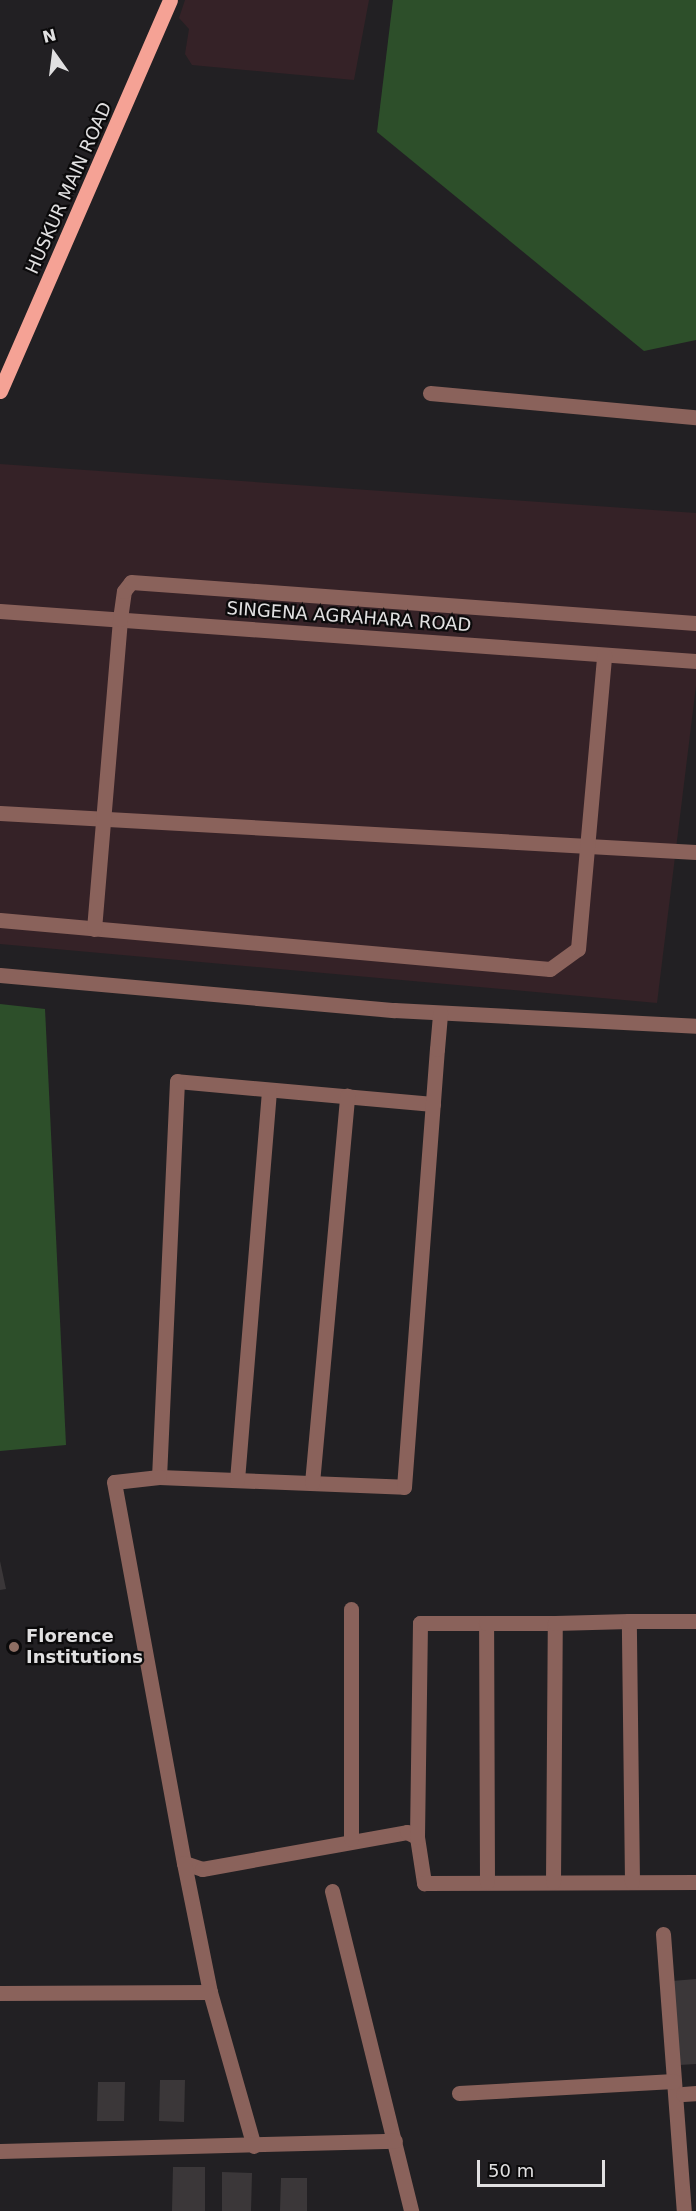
<!DOCTYPE html>
<style>
body{margin:0}
#map{position:relative;width:696px;height:2211px;overflow:hidden;background:#222023;font-family:"DejaVu Sans",sans-serif}
div>[style]{position:absolute}
[style*='--x']{left:calc(var(--x)*1px);top:calc(var(--y)*1px);width:calc(var(--w)*1px);rotate:calc(var(--a)*1deg)}
.commercial>*{inset:0;background:#352227}
.green>*{inset:0;background:#2d4f2a}
.building>*{inset:0;background:#3b3739}
.minor>*{height:15px;margin:-7.5px;padding:0 7.5px;transform-origin:7.5px;border-radius:7.5px;background:#8a625b}
.major>*{height:15px;margin:-7.5px;padding:0 7.5px;transform-origin:7.5px;border-radius:7.5px;background:#f5a295}
.dots>*{width:16px;height:16px;translate:-50% -50%;box-sizing:border-box;border:3px solid #0b0a0b;border-radius:50%}
span{translate:-50% -50%;white-space:nowrap;text-align:center;line-height:1.15;-webkit-text-stroke:4.5px #0b0a0b;paint-order:stroke}
.street-label{font-size:18px;color:#e1e0e1}
.poi-label{font-size:18px;color:#e1e0e1;font-weight:700}
.left{translate:0 -50%;text-align:left}
.north{position:absolute;left:24px;top:24px;width:60px;height:60px;-webkit-text-stroke:4px #0b0a0b;paint-order:stroke;rotate:346deg;font-size:16px;font-weight:700;line-height:24px;text-align:center;color:#e1e0e1}
.north::after{content:'';display:block;margin:auto;width:21px;height:27px;background:#e1e0e1;clip-path:polygon(50% 0,100% 100%,50% 72%,0 100%)}
.scale{position:absolute;left:477px;top:2160px;width:128px;height:27px;box-sizing:border-box;border:3px solid #e1e0e1;border-top:0;padding-left:8px;font-size:18px;line-height:21px;white-space:nowrap;color:#e1e0e1;-webkit-text-stroke:4px #0b0a0b;paint-order:stroke}
</style>
<div id="map">
<div class="commercial">
<div style="clip-path:polygon(185px 0,369px 0,354px 80px,192px 65px,185px 54px,189px 29px,179px 18px)"></div>
<div style="clip-path:polygon(0 464px,696px 513px,696px 686px,657px 1003px,0 944px)"></div>
</div>
<div class="green">
<div style="clip-path:polygon(393px 0,696px 0,696px 340px,644px 351px,377px 132px)"></div>
<div style="clip-path:polygon(0 1004px,45px 1009px,66px 1445px,0 1451px)"></div>
</div>
<div class="building">
<div style="clip-path:polygon(0 1561px,6px 1589px,0 1590px)"></div>
<div style="clip-path:polygon(696px 1979px,696px 2064px,679px 2065px,672px 1981px)"></div>
<div style="clip-path:polygon(160px 2080px,185px 2080px,184px 2122px,159px 2121px)"></div>
<div style="clip-path:polygon(98px 2082px,125px 2082px,124px 2121px,97px 2121px)"></div>
<div style="clip-path:polygon(173px 2167px,205px 2167px,205px 2211px,172px 2211px)"></div>
<div style="clip-path:polygon(222px 2172px,252px 2173px,251px 2211px,222px 2211px)"></div>
<div style="clip-path:polygon(281px 2178px,307px 2178px,307px 2211px,280px 2211px)"></div>
</div>
<div class="minor">
<div style="--x:430;--y:393;--w:267;--a:5.2"></div>
<div style="--x:0;--y:611;--w:698;--a:4.11"></div>
<div style="--x:0;--y:813;--w:697;--a:3.21"></div>
<div style="--x:0;--y:920;--w:552;--a:5.09"></div>
<div style="--x:550;--y:969;--w:34;--a:-36"></div>
<div style="--x:578;--y:949;--w:295;--a:-84.9"></div>
<div style="--x:94;--y:929;--w:311;--a:-85.2"></div>
<div style="--x:120;--y:619;--w:28;--a:-82"></div>
<div style="--x:124;--y:591;--w:11;--a:-52"></div>
<div style="--x:131;--y:582;--w:566;--a:4.15"></div>
<div style="--x:0;--y:975;--w:396;--a:5.1"></div>
<div style="--x:394;--y:1010;--w:302;--a:3"></div>
<div style="--x:433;--y:1104;--w:257;--a:-174.9"></div>
<div style="--x:177;--y:1081;--w:396;--a:92.6"></div>
<div style="--x:159;--y:1477;--w:245;--a:2.3"></div>
<div style="--x:404;--y:1487;--w:439;--a:-85.7"></div>
<div style="--x:437;--y:1049;--w:36;--a:-85"></div>
<div style="--x:159;--y:1477;--w:45;--a:173.7"></div>
<div style="--x:114;--y:1482;--w:387;--a:79.6"></div>
<div style="--x:184;--y:1863;--w:19;--a:18"></div>
<div style="--x:202;--y:1869;--w:208;--a:-10.2"></div>
<div style="--x:407;--y:1832;--w:11;--a:27"></div>
<div style="--x:417;--y:1837;--w:47;--a:81.3"></div>
<div style="--x:424;--y:1883;--w:272;--a:-0.2"></div>
<div style="--x:237;--y:1480;--w:391;--a:-85.3"></div>
<div style="--x:312;--y:1483;--w:389;--a:-84.8"></div>
<div style="--x:351;--y:1609;--w:230;--a:90"></div>
<div style="--x:417;--y:1837;--w:214;--a:-89.2"></div>
<div style="--x:420;--y:1623;--w:66;--a:0"></div>
<div style="--x:184;--y:1863;--w:132;--a:78.6"></div>
<div style="--x:210;--y:1992;--w:160;--a:74.1"></div>
<div style="--x:487;--y:1882;--w:259;--a:-90.2"></div>
<div style="--x:486;--y:1623;--w:69;--a:0"></div>
<div style="--x:553;--y:1882;--w:259;--a:-89.6"></div>
<div style="--x:555;--y:1623;--w:74;--a:-1.5"></div>
<div style="--x:632;--y:1882;--w:261;--a:-90.7"></div>
<div style="--x:629;--y:1621;--w:67;--a:0"></div>
<div style="--x:332;--y:1891;--w:330;--a:76.1"></div>
<div style="--x:663;--y:1934;--w:278;--a:85.7"></div>
<div style="--x:0;--y:1993;--w:210;--a:-0.3"></div>
<div style="--x:459;--y:2093;--w:215;--a:-3.2"></div>
<div style="--x:683;--y:2094;--w:13;--a:-4"></div>
<div style="--x:0;--y:2151;--w:395;--a:-1.5"></div>
</div>
<div class="major">
<div style="--x:0;--y:391;--w:426;--a:-66.5"></div>
</div>
<div class="dots">
<div style="left:14px;top:1647px;background:#8d6e63"></div>
</div>
<div class="street-label">
<span style="left:69px;top:188px;rotate:-66deg">HUSKUR MAIN ROAD</span>
<span style="left:349px;top:617px;rotate:4deg">SINGENA AGRAHARA ROAD</span>
</div>
<div class="poi-label">
<span class="left" style="left:26px;top:1647px">Florence<br>Institutions</span>
</div>
<div class="north">N</div>
<div class="scale">50 m</div>
</div>
